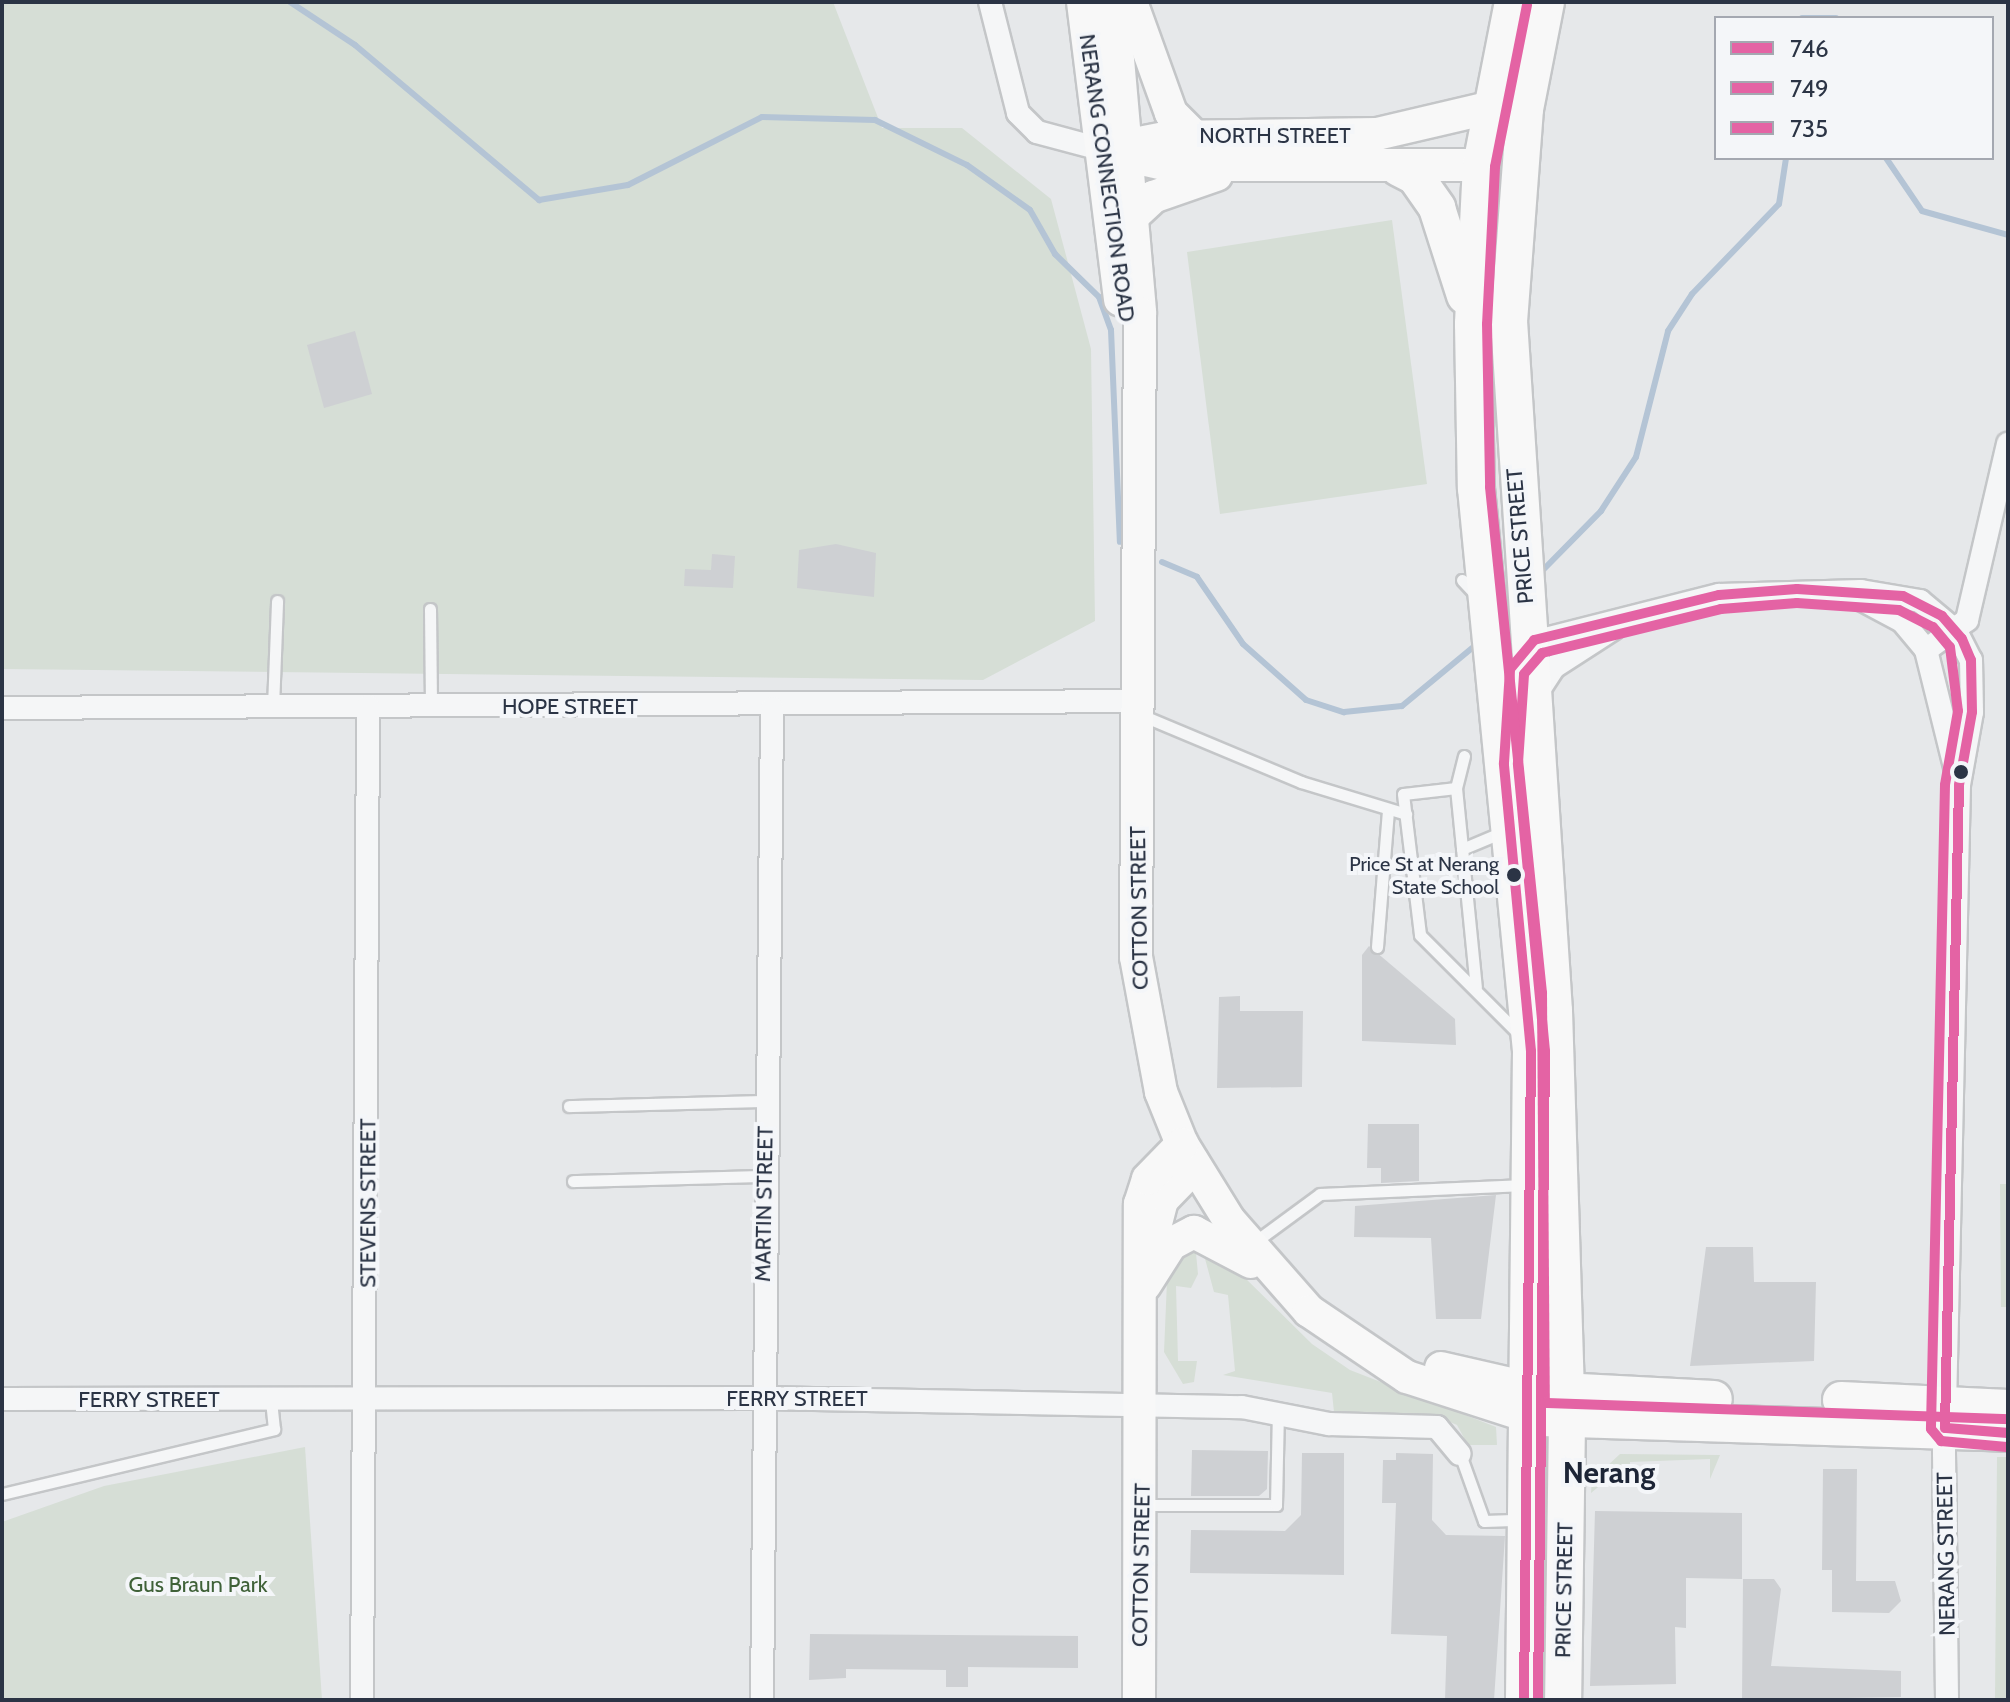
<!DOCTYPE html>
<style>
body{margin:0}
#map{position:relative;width:2010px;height:1702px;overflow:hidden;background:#e6e8ea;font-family:Cabin,sans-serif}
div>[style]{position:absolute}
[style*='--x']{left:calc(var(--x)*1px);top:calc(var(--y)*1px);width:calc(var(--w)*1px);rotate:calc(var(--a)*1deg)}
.green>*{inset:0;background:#d6ded6}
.stream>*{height:6px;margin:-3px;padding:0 3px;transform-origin:3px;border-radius:3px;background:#b4c4d5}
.building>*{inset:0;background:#ced0d3}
.roads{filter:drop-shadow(2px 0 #c4c6c8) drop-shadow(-2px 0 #c4c6c8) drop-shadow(0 2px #c4c6c8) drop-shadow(0 -2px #c4c6c8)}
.lane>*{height:11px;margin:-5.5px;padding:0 5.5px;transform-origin:5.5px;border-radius:5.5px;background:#f5f6f7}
.street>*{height:22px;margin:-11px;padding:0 11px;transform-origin:11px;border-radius:11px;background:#f5f6f7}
.secondary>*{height:32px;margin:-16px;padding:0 16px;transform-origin:16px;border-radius:16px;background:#f8f8f8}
.primary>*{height:36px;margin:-18px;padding:0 18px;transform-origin:18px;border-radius:18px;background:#f8f8f8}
.bus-1>*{height:10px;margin:-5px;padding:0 5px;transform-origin:5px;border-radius:5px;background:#e463a4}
.bus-2>*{height:10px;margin:-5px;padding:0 5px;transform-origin:5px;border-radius:5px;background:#e463a4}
.bus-3>*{height:10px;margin:-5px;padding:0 5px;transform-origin:5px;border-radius:5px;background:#e463a4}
.dots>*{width:22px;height:22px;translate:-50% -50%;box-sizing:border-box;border:4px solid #f4f6f9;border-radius:50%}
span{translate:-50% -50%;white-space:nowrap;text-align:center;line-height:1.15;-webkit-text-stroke:8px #f4f6f9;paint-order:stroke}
.bus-label{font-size:20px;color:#2b3445}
.right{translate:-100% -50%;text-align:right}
.street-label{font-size:22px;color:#2b3445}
.park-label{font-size:22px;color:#3f6138}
.district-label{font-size:30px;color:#1d2536;font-weight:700}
.frame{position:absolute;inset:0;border:4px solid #2b3445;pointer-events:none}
.legend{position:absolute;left:1714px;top:16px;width:280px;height:144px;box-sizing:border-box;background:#f4f6f9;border:2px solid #a4a8b1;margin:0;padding:10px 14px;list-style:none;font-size:24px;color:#2b3445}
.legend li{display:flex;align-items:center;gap:16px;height:40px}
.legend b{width:40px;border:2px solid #a4a8b1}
</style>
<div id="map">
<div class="green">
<div style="clip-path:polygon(2px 2px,833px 2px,882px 128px,962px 128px,1051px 199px,1091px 349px,1095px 621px,983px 680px,2px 669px)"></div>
<div style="clip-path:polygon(1392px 220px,1427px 484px,1220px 514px,1187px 252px)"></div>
<div style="clip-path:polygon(2000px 1184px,2008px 1184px,2008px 1307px,2001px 1307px)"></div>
<div style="clip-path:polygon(1190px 1245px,1242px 1275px,1312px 1344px,1350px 1370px,1496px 1427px,1497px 1445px,1468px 1445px,1457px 1425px,1434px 1415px,1334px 1412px,1332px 1393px,1223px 1375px,1235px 1371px,1228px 1295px,1214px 1292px,1204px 1255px,1196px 1253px,1198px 1274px,1191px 1288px,1176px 1286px,1178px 1361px,1197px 1361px,1194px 1382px,1183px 1384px,1164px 1352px,1167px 1281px,1174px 1258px)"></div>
<div style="clip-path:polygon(305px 1447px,322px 1700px,2px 1700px,2px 1522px,104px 1486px)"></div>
<div style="clip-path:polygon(1620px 1454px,1720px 1455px,1710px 1479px,1710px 1459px,1630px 1462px,1630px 1477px,1609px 1478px,1591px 1493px,1592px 1480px)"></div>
<div style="clip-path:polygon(1997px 1457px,2008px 1457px,2008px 1700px,1995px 1700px)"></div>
</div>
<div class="stream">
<div style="--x:290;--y:2;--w:78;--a:33.5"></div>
<div style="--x:355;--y:45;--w:241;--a:40.1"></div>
<div style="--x:539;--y:200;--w:90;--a:-9.6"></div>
<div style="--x:628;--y:185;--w:150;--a:-26.9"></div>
<div style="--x:762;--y:117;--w:113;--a:1.5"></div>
<div style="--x:875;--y:120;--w:102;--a:26.1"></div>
<div style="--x:967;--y:165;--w:77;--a:35.5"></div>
<div style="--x:1030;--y:210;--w:51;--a:60.4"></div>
<div style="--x:1055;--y:254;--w:62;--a:44.3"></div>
<div style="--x:1099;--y:297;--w:35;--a:70"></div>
<div style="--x:1111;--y:330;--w:212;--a:87.6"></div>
<div style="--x:1802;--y:18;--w:34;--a:0"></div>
<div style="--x:1886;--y:158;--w:64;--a:55.8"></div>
<div style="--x:1922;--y:211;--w:89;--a:15.6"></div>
<div style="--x:1162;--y:562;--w:38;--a:23"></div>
<div style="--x:1197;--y:577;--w:81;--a:55.5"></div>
<div style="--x:1243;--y:644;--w:84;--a:41.6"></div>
<div style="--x:1306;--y:700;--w:40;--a:18"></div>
<div style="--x:1344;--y:712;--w:58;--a:-5.9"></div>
<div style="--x:1402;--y:706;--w:91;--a:-39.6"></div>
<div style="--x:1543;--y:570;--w:83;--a:-45.5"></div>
<div style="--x:1601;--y:511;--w:64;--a:-57.1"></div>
<div style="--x:1636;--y:457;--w:130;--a:-75.7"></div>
<div style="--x:1668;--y:331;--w:44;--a:-57"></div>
<div style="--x:1692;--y:294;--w:125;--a:-46"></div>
<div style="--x:1779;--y:204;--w:47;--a:-81.3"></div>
</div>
<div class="building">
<div style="clip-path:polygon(355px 331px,372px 394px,324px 408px,307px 345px)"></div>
<div style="clip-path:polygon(836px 544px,876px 553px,874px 597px,797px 588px,799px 550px)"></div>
<div style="clip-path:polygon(712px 554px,735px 556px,733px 588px,684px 586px,685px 569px,711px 570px)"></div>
<div style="clip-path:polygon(1369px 946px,1455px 1019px,1456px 1045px,1362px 1041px,1362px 955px)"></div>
<div style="clip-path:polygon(1240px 996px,1240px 1011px,1303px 1011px,1302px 1087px,1217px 1088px,1219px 997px)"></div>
<div style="clip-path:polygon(1368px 1124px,1419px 1124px,1419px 1181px,1381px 1183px,1381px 1168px,1367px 1168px)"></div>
<div style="clip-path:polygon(1496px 1195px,1481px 1319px,1436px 1319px,1431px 1238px,1354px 1237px,1355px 1206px)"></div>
<div style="clip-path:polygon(1706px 1247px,1753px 1247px,1754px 1282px,1816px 1282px,1814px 1361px,1690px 1366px)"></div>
<div style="clip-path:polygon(1192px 1450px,1268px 1451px,1267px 1489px,1259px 1496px,1191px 1496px)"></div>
<div style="clip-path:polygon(1302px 1453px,1344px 1453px,1344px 1575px,1190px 1573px,1191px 1530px,1285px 1531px,1301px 1515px)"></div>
<div style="clip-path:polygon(1396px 1453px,1433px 1454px,1432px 1520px,1446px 1535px,1505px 1536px,1494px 1700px,1445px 1700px,1447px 1636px,1391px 1634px,1396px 1503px,1382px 1503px,1383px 1460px,1396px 1460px)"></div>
<div style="clip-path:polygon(1823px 1469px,1857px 1469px,1856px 1581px,1895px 1581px,1901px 1601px,1889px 1613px,1832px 1612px,1832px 1570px,1822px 1570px)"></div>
<div style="clip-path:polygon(1595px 1511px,1742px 1513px,1742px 1579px,1686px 1578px,1686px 1628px,1675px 1627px,1676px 1684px,1590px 1686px)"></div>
<div style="clip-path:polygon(1743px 1579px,1774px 1579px,1781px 1589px,1771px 1666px,1901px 1671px,1901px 1697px,1742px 1700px)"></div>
<div style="clip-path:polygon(810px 1634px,1078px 1636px,1078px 1668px,968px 1667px,968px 1687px,946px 1687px,946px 1670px,846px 1669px,846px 1678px,809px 1680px)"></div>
</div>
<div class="roads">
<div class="lane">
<div style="--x:1462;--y:580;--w:23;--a:47"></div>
<div style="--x:430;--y:609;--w:97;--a:89.4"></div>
<div style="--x:273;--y:707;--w:106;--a:-87.8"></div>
<div style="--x:1141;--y:715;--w:173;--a:22.7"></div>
<div style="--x:1301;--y:782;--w:110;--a:16.9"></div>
<div style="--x:1464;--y:756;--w:33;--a:104"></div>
<div style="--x:1456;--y:788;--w:200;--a:84.3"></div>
<div style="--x:1456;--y:788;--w:53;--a:173.5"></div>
<div style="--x:1403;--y:794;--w:142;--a:83.1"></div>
<div style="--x:1420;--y:935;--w:140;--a:45"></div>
<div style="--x:1462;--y:849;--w:47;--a:-22.7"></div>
<div style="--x:1377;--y:947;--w:137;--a:-85.4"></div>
<div style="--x:569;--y:1106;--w:197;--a:-1.5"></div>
<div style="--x:573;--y:1181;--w:191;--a:-1.5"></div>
<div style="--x:1252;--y:1244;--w:84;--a:-36.3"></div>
<div style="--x:1320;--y:1194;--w:205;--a:-2.5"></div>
<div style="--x:1460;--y:1454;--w:71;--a:70.3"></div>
<div style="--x:1484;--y:1521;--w:36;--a:-2"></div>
<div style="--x:2;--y:1494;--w:280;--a:-13.4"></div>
<div style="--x:274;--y:1429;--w:28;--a:-96"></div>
<div style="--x:1142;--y:1505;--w:134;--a:0"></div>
<div style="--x:1276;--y:1505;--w:93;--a:-88.8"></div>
</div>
<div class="street">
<div style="--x:990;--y:2;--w:114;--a:75.8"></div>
<div style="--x:1018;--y:113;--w:27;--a:45"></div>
<div style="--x:1037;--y:132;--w:69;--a:15"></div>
<div style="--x:1857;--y:597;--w:51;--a:28.1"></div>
<div style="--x:1902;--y:621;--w:38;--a:50"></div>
<div style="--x:1926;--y:650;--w:129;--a:76.1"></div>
<div style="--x:1530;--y:643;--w:195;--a:-14.3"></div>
<div style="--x:1719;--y:595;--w:142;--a:-1.6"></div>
<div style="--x:1861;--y:591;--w:60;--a:9.6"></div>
<div style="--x:1920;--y:601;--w:47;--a:39.8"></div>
<div style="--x:1956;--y:631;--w:33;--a:63"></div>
<div style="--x:1971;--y:660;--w:52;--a:88.9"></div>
<div style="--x:1972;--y:712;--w:74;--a:100.1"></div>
<div style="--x:1959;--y:785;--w:668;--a:91.29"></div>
<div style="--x:1944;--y:1453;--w:247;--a:89.3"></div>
<div style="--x:1926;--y:650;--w:51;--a:-36.2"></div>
<div style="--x:1967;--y:620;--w:181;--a:-76.9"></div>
<div style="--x:1535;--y:696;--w:35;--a:-57"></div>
<div style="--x:1554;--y:667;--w:70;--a:-32.8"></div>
<div style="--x:2;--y:708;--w:1135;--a:-0.35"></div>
<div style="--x:2;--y:1399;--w:759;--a:-0.08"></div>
<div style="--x:761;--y:1398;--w:481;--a:1.1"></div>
<div style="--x:1242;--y:1407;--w:89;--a:11.1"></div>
<div style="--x:1329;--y:1424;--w:108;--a:1.6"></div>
<div style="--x:1437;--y:1427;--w:35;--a:50"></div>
<div style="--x:362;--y:1700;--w:994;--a:-89.65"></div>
<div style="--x:762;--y:1700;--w:992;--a:-89.42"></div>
</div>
<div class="secondary">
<div style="--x:1083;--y:2;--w:300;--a:82.9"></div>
<div style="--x:1113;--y:2;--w:312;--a:85"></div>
<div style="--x:1140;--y:313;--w:644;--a:90.36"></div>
<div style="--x:1136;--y:957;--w:137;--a:79.5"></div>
<div style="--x:1161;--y:1092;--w:56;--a:68"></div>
<div style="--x:1182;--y:1144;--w:89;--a:58.3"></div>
<div style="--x:1229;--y:1220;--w:121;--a:48.7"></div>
<div style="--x:1309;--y:1311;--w:118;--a:34"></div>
<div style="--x:1407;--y:1377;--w:130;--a:17.9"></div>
<div style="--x:1131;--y:2;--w:118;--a:70.2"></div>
<div style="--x:1171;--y:113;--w:33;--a:45"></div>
<div style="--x:1104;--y:150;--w:66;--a:-11.3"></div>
<div style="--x:1169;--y:137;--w:208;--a:-0.8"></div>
<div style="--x:1377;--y:134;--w:118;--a:-13.2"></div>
<div style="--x:1114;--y:153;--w:55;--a:12.5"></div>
<div style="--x:1168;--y:165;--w:313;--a:0"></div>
<div style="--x:1135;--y:214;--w:25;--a:-43"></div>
<div style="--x:1153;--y:197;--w:67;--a:-19.2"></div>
<div style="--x:1152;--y:1239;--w:40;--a:-75.6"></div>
<div style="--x:1162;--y:1200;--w:47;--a:-45.9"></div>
<div style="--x:1145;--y:1285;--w:49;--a:-57.6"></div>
<div style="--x:1171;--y:1244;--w:26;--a:-28"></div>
<div style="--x:1194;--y:1232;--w:64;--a:27.8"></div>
<div style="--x:1441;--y:1368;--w:93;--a:13"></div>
<div style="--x:1139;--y:1700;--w:496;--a:-89.9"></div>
<div style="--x:1140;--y:1204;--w:26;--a:-72"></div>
<div style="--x:1148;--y:1179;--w:49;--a:-45.8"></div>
</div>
<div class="primary">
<div style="--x:1513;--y:2;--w:166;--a:101.1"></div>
<div style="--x:1481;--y:165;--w:159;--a:92.9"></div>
<div style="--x:1473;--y:324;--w:164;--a:89"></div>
<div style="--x:1476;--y:488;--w:566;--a:84.42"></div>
<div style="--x:1531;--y:1051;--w:649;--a:90.62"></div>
<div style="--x:1546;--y:2;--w:109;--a:101.1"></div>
<div style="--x:1525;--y:109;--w:213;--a:94.3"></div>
<div style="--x:1509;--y:321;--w:691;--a:86.27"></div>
<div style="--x:1554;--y:1011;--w:410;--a:88.2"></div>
<div style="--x:1567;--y:1421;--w:279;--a:90.8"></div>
<div style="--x:1399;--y:168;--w:18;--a:27"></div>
<div style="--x:1415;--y:176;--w:39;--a:55"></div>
<div style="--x:1437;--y:208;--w:92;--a:72.3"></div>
<div style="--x:1542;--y:1390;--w:172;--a:3"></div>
<div style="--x:1841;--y:1400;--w:167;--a:2.7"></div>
<div style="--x:1542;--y:1418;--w:466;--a:1.8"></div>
</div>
</div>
<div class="bus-1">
<div style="--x:1524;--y:1700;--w:649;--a:-89.38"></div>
<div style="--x:1531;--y:1051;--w:289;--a:-95.4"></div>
<div style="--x:1504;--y:763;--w:94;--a:-86.3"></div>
<div style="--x:1510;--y:669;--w:38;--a:-50"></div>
<div style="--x:1534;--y:640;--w:190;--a:-13.7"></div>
<div style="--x:1719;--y:595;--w:78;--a:-4.4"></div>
<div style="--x:1797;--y:589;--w:106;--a:3.8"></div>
<div style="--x:1903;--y:596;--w:44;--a:27.1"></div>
<div style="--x:1942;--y:616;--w:30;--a:49"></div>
<div style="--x:1962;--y:639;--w:23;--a:67"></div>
<div style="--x:1971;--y:660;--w:52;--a:88.9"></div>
<div style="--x:1972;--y:712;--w:74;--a:100.1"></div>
<div style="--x:1959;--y:785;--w:643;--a:91.25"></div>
<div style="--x:1945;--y:1428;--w:63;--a:4.5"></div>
</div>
<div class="bus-2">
<div style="--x:1538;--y:1700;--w:649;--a:-89.38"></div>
<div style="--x:1545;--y:1051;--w:289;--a:-95.4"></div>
<div style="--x:1518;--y:763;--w:89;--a:-86.1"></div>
<div style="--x:1524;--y:674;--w:28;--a:-49"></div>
<div style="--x:1542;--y:653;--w:184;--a:-13.8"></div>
<div style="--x:1721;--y:609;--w:76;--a:-4.5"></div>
<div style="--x:1797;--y:603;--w:102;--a:3.9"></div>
<div style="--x:1899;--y:610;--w:38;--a:27"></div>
<div style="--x:1933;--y:627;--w:26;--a:50"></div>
<div style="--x:1950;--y:647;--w:64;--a:82.9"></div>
<div style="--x:1958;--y:711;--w:75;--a:100"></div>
<div style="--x:1945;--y:785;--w:644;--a:91.25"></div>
<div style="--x:1931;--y:1429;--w:16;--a:50"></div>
<div style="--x:1941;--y:1441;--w:66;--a:5.2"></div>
</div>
<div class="bus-3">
<div style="--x:1527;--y:5;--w:165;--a:101.2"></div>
<div style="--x:1495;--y:167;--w:157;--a:92.9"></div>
<div style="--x:1487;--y:324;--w:163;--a:88.9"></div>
<div style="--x:1490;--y:487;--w:509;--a:84.13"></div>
<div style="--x:1542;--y:993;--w:410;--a:89.6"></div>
<div style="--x:1545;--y:1403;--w:463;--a:2"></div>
</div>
<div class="dots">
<div style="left:1961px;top:772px;background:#2b3445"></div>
<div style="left:1514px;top:875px;background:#2b3445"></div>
</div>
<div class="bus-label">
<span class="right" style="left:1499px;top:876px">Price St at Nerang<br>State School</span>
</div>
<div class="street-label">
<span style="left:1275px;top:136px">NORTH STREET</span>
<span style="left:1107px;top:178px;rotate:82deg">NERANG CONNECTION ROAD</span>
<span style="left:1520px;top:536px;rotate:-95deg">PRICE STREET</span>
<span style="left:570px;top:707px">HOPE STREET</span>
<span style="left:1139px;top:908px;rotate:-91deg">COTTON STREET</span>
<span style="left:368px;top:1203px;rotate:-90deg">STEVENS STREET</span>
<span style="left:764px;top:1204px;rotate:-89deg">MARTIN STREET</span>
<span style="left:797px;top:1399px">FERRY STREET</span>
<span style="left:149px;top:1400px">FERRY STREET</span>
<span style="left:1946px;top:1554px;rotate:-91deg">NERANG STREET</span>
<span style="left:1141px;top:1565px;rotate:-89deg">COTTON STREET</span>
<span style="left:1564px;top:1590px;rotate:-89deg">PRICE STREET</span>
</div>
<div class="park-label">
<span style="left:198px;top:1585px">Gus Braun Park</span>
</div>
<div class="district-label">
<span style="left:1609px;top:1473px">Nerang</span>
</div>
<div class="frame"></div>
<ul class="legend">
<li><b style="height:10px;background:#e463a4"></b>746</li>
<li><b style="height:10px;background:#e463a4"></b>749</li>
<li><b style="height:10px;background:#e463a4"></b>735</li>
</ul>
</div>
